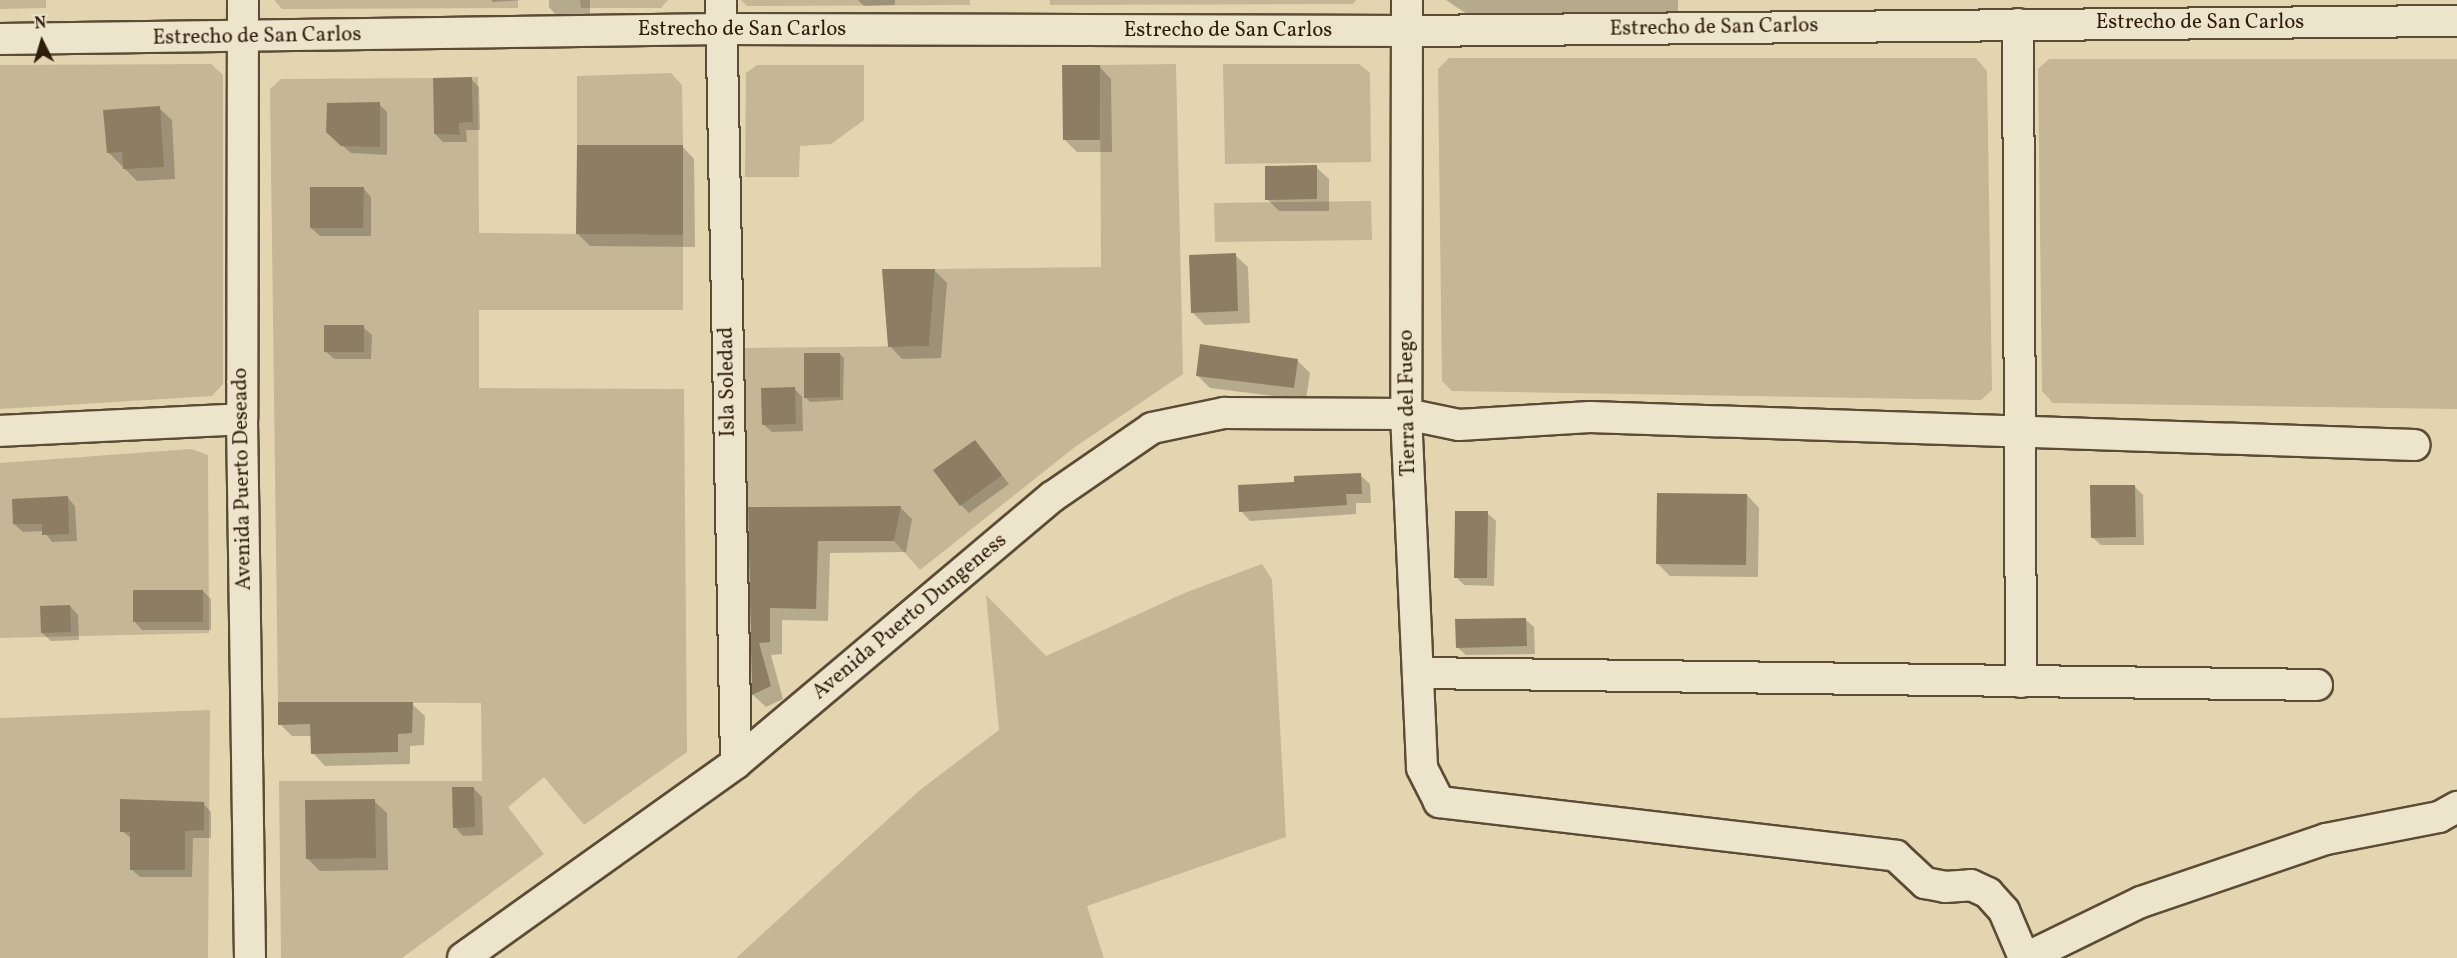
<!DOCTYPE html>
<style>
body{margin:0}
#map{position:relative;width:2457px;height:958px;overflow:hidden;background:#e4d5b1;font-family:Vollkorn,serif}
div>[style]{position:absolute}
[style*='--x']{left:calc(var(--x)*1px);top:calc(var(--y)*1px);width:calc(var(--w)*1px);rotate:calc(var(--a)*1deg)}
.green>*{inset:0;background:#c5b695}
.shadow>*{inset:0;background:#0003}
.building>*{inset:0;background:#8d7d62}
.roads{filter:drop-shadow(2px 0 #5c4b35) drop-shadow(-2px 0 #5c4b35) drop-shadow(0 2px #5c4b35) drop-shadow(0 -2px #5c4b35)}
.minor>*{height:30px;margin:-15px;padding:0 15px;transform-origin:15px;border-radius:15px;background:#ede4cc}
span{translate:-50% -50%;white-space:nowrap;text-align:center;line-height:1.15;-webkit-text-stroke:6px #ede4cc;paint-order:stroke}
.street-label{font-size:21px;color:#2f1d0c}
.north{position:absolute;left:12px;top:12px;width:60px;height:60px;-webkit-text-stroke:4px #ede4cc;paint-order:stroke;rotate:355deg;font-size:16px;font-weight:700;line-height:24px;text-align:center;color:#2f1d0c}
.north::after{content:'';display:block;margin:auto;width:21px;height:27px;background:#2f1d0c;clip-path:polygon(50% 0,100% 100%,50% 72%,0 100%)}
</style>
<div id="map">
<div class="green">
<div style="clip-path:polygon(0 0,46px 0,46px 8px,0 9px)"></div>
<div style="clip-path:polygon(274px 0,518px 0,518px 8px,282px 9px)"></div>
<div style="clip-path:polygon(580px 0,668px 0,661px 8px,581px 8px)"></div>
<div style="clip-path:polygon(741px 0,970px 0,970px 5px,747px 6px)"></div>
<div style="clip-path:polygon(1050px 0,1356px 0,1353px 4px,1050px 5px)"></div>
<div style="clip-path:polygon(1449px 58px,1976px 58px,1987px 71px,1992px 390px,1981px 400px,1452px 391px,1442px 381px,1439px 152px,1438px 69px)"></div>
<div style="clip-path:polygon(2049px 59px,2457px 59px,2457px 409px,2053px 403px,2042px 391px,2038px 69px)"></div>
<div style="clip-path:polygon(211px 64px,223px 75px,223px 384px,212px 396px,0 409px,0 65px)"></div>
<div style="clip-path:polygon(1176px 64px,1183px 374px,1075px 447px,920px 570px,894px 541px,900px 506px,743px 507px,744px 348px,929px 346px,935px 269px,1101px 267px,1100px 65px)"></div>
<div style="clip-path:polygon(1223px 64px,1359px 64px,1370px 73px,1371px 162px,1225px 164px)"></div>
<div style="clip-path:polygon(757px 65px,864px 65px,864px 120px,831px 144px,800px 146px,799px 177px,745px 177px,746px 73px)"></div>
<div style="clip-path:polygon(671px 73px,682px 85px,683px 145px,577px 145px,577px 76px)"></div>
<div style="clip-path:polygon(472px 77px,478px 77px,479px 233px,683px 235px,683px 310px,479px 310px,479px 388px,684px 389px,687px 752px,584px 825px,544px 777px,508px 807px,544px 854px,402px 958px,281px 958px,279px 781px,482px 781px,481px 703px,278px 702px,270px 89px,281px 79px,433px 78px,434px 134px,460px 135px,459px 123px,473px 122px)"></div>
<div style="clip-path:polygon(1371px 201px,1372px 240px,1215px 242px,1214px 203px)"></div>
<div style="clip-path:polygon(191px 449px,208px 455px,209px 633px,0 638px,0 463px)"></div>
<div style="clip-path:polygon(1262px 564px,1272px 579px,1286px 837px,1087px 906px,1104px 958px,736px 958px,920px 790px,999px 730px,986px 595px,1046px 656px,1187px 592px)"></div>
<div style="clip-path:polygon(210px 710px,208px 958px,0 958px,0 718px)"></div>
</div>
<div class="shadow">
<div style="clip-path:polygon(491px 0,522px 0,493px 2px)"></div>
<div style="clip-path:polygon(549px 0,590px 0,590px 18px,559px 18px,549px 7px)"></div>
<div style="clip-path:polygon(858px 0,895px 0,895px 5px,864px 6px)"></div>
<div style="clip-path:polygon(1446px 0,1678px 0,1678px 18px,1476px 20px)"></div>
<div style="clip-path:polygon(1099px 66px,1111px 79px,1112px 152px,1077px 152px,1065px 140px)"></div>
<div style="clip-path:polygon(471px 79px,479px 87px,480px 130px,466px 130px,467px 142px,443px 142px,435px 134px)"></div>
<div style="clip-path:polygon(379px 104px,387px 112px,387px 155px,351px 153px,336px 140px)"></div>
<div style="clip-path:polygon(159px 108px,172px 120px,175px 179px,137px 181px,108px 152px)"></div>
<div style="clip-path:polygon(682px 146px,694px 159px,695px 247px,590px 246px,577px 233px)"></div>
<div style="clip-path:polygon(1316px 167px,1329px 179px,1329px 211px,1279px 211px,1267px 199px)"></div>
<div style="clip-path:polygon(363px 188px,371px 197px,371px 236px,320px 236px,311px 228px)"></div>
<div style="clip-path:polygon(1235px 255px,1248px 267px,1250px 323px,1205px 325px,1193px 313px)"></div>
<div style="clip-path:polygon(935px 271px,947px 283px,941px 358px,902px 359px,890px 346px)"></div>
<div style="clip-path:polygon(363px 327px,372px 335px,371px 359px,334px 359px,325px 351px)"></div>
<div style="clip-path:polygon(840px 354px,844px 358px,843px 400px,810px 402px,806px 398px)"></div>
<div style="clip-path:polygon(1298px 361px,1310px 373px,1306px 400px,1210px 388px,1197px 375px)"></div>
<div style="clip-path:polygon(794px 388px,802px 397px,803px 431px,772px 432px,763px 424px)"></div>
<div style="clip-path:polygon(975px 442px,1009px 484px,969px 513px,961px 505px)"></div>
<div style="clip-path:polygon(1360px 475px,1370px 484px,1371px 503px,1356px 503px,1356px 514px,1250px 521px,1241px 511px,1296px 484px)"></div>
<div style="clip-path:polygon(2134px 486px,2143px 495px,2144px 545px,2101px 545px,2092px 537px)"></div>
<div style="clip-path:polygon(1747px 495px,1759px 508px,1758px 577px,1670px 576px,1657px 563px)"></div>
<div style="clip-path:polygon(67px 497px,75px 506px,77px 541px,52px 542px,44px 531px,23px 532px,14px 524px)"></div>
<div style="clip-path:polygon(900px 507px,912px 519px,906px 552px,830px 553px,828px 621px,782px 620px,782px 654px,771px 655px,783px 699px,766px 707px,753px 695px,750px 509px)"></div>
<div style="clip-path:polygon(1487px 513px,1496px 521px,1494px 586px,1464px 585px,1456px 577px)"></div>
<div style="clip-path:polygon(203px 591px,211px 599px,211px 630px,142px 630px,134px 621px)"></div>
<div style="clip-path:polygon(70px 606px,78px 615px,79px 640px,51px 641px,42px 633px)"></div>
<div style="clip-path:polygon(1525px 619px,1534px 627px,1535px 654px,1466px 655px,1457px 647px)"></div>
<div style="clip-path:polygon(412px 704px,425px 716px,424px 745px,410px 746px,410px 764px,325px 766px,313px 753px,312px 736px,292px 736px,280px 724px)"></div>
<div style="clip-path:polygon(473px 788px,482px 797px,483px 835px,463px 836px,455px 827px)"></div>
<div style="clip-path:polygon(374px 801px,387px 813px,388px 870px,320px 871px,307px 858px)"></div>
<div style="clip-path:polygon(203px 803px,211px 812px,211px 838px,193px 838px,192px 877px,140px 877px,131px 869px,132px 839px,122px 831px)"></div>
</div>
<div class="building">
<div style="clip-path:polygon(1062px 65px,1100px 65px,1100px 140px,1063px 140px)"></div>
<div style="clip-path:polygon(472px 77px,473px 122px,459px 123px,460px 135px,434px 134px,433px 78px)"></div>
<div style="clip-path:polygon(380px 102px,380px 147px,341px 146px,326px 132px,327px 103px)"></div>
<div style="clip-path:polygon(160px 106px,164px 167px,123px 169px,122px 152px,107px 153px,103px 110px)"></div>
<div style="clip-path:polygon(577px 145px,683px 145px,683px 235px,576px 234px)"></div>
<div style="clip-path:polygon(1317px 165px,1317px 199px,1265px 200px,1265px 166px)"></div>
<div style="clip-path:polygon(310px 187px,364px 187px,363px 228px,310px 228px)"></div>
<div style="clip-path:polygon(1236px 253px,1238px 311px,1191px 313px,1189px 255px)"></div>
<div style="clip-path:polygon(882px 269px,935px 269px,929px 346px,888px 347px)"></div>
<div style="clip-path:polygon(324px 325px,364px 325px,364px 352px,324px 352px)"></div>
<div style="clip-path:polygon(1200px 344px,1298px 359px,1294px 388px,1196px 376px)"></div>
<div style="clip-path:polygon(804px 353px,840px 353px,840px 397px,804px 398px)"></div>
<div style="clip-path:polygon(795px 387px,796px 424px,762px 425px,761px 388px)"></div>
<div style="clip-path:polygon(975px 440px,1002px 475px,960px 506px,933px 470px)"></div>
<div style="clip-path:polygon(1361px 473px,1362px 494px,1346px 494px,1347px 505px,1239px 512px,1238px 485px,1294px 482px,1294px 476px)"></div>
<div style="clip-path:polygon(2090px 485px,2135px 485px,2136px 537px,2091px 538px)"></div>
<div style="clip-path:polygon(1657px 493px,1747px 494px,1746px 565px,1656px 564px)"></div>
<div style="clip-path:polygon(68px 496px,69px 534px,42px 535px,42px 524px,13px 524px,12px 499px)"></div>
<div style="clip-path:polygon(901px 506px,894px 541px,818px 541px,816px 609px,770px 608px,770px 642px,759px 643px,771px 686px,752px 695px,748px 507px)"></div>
<div style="clip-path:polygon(1455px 511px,1488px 511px,1487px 578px,1454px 578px)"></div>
<div style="clip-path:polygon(133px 590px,203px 590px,203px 622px,133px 622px)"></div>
<div style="clip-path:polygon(70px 605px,71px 632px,41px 633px,40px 606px)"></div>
<div style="clip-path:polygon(1526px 618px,1527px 646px,1456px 648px,1455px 619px)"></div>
<div style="clip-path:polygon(278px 702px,413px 702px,412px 733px,398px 734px,398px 752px,311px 754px,310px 724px,278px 725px)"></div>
<div style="clip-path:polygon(452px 787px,474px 787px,475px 827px,453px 828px)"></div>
<div style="clip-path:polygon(120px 799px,204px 802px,204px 830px,185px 831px,185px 870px,130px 870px,130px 832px,120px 832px)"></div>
<div style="clip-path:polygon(375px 799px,376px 858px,306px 859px,305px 800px)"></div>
</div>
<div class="roads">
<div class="minor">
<div style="--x:243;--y:0;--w:419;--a:90.1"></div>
<div style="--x:242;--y:419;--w:539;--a:89.15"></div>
<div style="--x:721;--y:0;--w:763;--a:88.87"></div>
<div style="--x:1407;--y:0;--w:414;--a:90.1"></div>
<div style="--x:1406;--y:414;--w:354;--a:87.4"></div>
<div style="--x:1422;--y:768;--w:38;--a:63"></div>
<div style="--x:1439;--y:802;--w:460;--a:6.7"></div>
<div style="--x:1896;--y:856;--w:40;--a:43"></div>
<div style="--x:1925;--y:883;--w:20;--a:11"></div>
<div style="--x:1945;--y:887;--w:26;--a:-4"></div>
<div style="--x:1971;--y:885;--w:19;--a:25"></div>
<div style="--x:1988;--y:893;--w:24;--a:48"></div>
<div style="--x:2004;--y:911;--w:51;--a:66.9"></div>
<div style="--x:2018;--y:24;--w:658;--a:89.74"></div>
<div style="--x:0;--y:39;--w:721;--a:-0.79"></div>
<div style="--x:721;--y:29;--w:687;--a:0.17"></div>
<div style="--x:1408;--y:31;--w:1049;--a:-0.55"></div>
<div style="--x:0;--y:431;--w:242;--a:-2.8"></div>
<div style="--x:1418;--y:673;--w:899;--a:0.76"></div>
<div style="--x:463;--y:958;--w:335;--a:-35.5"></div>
<div style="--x:736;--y:763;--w:413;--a:-40.1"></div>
<div style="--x:1052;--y:497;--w:121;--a:-34.6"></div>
<div style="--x:1152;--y:428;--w:74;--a:-11.8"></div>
<div style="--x:1224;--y:413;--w:182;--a:0.3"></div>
<div style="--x:1406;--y:414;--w:54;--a:11.7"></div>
<div style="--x:1459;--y:425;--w:131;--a:-3.5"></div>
<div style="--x:1590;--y:417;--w:825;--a:1.94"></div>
<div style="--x:2026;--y:958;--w:128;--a:-26"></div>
<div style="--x:2141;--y:902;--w:195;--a:-18.8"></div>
<div style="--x:2326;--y:839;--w:115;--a:-11"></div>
<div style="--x:2439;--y:817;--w:21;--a:-29"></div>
</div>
</div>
<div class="street-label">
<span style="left:2200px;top:23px">Estrecho de San Carlos</span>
<span style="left:1714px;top:28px;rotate:-1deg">Estrecho de San Carlos</span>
<span style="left:742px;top:30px">Estrecho de San Carlos</span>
<span style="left:1228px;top:31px">Estrecho de San Carlos</span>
<span style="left:257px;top:37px;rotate:-1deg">Estrecho de San Carlos</span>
<span style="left:728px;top:382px;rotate:-91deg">Isla Soledad</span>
<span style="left:1408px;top:403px;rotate:-91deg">Tierra del Fuego</span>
<span style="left:243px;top:479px;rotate:-91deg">Avenida Puerto Deseado</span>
<span style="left:910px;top:617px;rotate:-40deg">Avenida Puerto Dungeness</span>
</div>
<div class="north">N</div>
</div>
